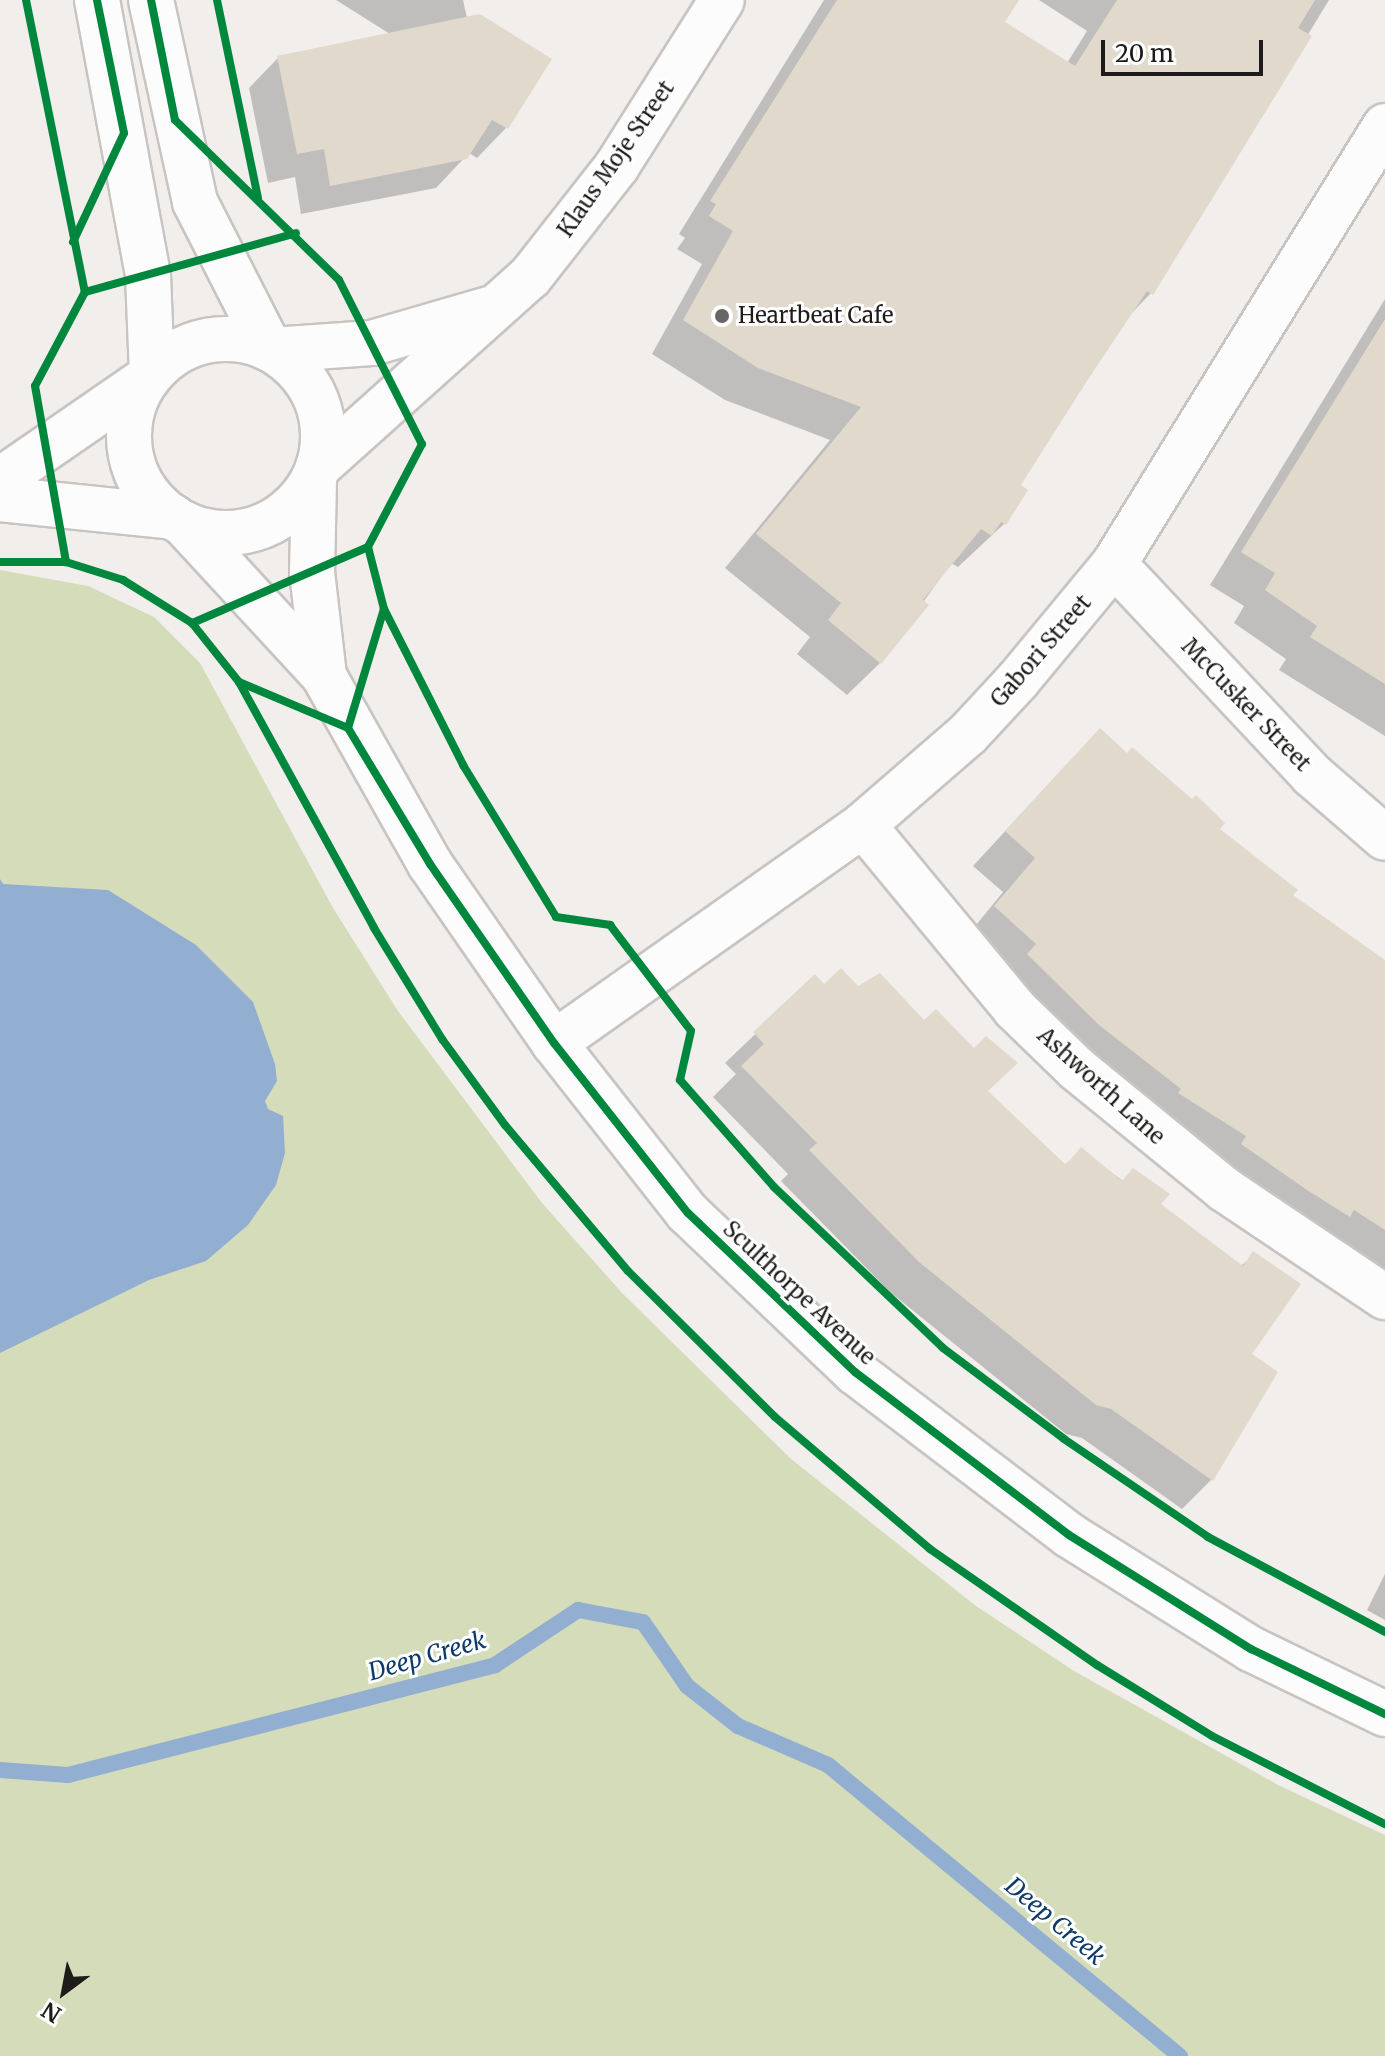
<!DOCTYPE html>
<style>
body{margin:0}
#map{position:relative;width:1385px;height:2056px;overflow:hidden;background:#f1eeec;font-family:Merriweather,serif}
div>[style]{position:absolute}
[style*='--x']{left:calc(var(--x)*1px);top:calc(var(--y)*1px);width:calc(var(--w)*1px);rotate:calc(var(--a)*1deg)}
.green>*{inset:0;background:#d4dcba}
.water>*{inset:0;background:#92afd2}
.shadow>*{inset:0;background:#0003}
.stream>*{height:16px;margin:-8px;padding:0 8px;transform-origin:8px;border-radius:8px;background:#92afd2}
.building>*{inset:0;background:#e1d9cc}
.roads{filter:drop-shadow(2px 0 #c7c4c2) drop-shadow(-2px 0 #c7c4c2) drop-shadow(0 2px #c7c4c2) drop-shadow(0 -2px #c7c4c2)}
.minor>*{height:44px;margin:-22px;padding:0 22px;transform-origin:22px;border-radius:22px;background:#fdfcfc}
.minor>.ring{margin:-22px;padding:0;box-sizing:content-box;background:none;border:44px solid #fdfcfc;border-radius:50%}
.cycleway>*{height:8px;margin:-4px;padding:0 4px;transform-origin:4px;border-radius:4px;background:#00873e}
.dots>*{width:22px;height:22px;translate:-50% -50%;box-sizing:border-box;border:4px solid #fff;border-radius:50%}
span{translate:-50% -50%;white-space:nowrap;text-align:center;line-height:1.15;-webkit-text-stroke:6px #fff;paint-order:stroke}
.street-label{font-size:22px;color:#1e1c1a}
.poi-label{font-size:22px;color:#1e1c1a}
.left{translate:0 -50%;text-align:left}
.water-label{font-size:24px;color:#0c3a6a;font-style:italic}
.north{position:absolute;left:24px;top:1952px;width:80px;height:80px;-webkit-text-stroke:6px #fff;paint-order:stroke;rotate:212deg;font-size:22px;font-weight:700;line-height:32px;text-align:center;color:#1e1c1a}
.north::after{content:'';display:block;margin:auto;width:28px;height:36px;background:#1e1c1a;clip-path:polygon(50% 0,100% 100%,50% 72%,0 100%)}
.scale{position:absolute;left:1101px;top:40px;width:162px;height:36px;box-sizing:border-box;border:4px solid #1e1c1a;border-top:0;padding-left:10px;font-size:24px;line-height:28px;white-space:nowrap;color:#1e1c1a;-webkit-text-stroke:6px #fff;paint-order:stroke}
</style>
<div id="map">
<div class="green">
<div style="clip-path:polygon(0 570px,88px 586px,154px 617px,200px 663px,333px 908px,398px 1011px,542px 1203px,622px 1293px,791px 1459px,976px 1606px,1074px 1671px,1280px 1786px,1385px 1835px,1385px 2056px,0 2056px)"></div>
</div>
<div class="water">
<div style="clip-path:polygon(0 879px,3px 884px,108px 890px,196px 945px,253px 1002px,275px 1064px,277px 1081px,265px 1101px,268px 1109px,283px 1116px,285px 1153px,276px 1185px,248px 1225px,206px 1261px,149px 1280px,0 1353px)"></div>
</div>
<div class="shadow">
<div style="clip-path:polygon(336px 0,463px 0,467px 18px,549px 59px,506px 128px,477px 158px,469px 153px,436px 188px,301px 214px,295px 177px,268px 183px,249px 88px,278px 58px,390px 34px)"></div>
<div style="clip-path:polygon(824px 0,1016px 0,1002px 23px,1067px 63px,1087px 31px,1039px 0,1329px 0,1151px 293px,1127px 318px,1019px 486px,1005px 523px,958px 567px,951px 563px,880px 663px,847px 695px,797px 654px,810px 637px,725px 568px,830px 440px,725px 400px,652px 354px,702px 264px,677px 249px,685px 238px,679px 234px)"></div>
<div style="clip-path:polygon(1385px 299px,1385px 736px,1279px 670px,1286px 659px,1234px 623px,1244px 606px,1210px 585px)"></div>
<div style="clip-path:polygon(1067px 764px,1217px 829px,1290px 896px,1385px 964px,1385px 1281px,1321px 1243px,995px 988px,963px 941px,1003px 892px,973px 866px)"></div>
<div style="clip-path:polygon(815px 977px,824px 987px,858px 989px,986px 1092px,1064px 1166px,1081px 1150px,1240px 1267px,1254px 1254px,1250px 1355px,1211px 1480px,1182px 1509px,1082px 1438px,1066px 1434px,890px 1292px,781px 1181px,788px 1174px,713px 1097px,736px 1074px,725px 1063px)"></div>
<div style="clip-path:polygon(1385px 1574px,1385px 1620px,1367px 1610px)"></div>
</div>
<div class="stream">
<div style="--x:0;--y:1770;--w:68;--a:4.2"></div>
<div style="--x:68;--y:1775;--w:441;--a:-14.4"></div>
<div style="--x:495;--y:1665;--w:100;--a:-33.5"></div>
<div style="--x:578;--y:1610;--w:66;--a:10.5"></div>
<div style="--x:643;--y:1622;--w:78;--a:55.5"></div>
<div style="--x:687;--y:1686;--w:65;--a:38.1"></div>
<div style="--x:738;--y:1726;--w:98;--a:23.4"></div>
<div style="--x:828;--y:1765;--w:457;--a:39.6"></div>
</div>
<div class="building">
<div style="clip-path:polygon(837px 0,1019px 0,1005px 22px,1075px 66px,1117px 0,1315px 0,1298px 28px,1312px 36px,1153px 295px,1147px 291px,1083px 387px,1021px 485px,1028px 490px,1006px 525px,1001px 522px,992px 536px,981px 529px,923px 600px,929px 605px,881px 664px,828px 620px,841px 603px,756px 534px,861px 407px,758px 368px,683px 320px,733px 231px,709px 216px,716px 204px,710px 201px)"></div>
<div style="clip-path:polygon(480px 14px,552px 59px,508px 129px,492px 120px,467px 159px,330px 186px,324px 149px,297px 154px,277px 56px)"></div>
<div style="clip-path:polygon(1385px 319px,1385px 684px,1310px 637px,1317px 626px,1265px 590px,1275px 573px,1241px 552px)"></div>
<div style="clip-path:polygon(1100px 728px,1127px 753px,1132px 747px,1192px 799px,1196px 795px,1225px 823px,1220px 829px,1298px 890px,1293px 895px,1385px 960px,1385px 1230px,1354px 1210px,1350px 1217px,1307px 1190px,1241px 1144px,1246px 1136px,1178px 1093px,1181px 1089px,1099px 1025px,1027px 954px,1036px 944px,994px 906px,1035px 858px,1005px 831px)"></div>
<div style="clip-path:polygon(841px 968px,858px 986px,880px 973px,924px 1020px,936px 1009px,974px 1048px,986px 1036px,1018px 1063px,988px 1091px,1066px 1165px,1081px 1147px,1122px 1181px,1133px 1168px,1170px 1194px,1161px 1204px,1243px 1266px,1253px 1251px,1301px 1284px,1252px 1354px,1278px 1372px,1213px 1481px,1111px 1409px,1096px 1405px,919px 1262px,809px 1150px,817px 1143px,741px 1066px,764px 1044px,753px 1032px,815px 974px,824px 984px)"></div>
</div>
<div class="roads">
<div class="minor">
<div style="--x:97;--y:0;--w:280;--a:79.5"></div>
<div style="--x:148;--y:275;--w:98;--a:87.7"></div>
<div style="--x:151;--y:0;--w:207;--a:77.7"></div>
<div style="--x:195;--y:202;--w:165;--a:63"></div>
<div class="ring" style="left:129px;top:339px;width:150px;height:150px"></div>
<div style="--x:272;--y:350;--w:100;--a:-4"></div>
<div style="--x:372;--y:343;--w:122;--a:-16.2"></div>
<div style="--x:318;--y:467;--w:285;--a:-41.9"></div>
<div style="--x:530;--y:277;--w:141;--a:-51.9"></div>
<div style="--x:617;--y:166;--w:196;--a:-57.7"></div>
<div style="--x:0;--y:480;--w:180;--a:-34.6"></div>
<div style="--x:314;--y:480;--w:92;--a:91.2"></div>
<div style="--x:312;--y:572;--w:105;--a:83.4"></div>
<div style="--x:0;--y:499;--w:174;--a:5.9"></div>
<div style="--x:183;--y:523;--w:208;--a:47.3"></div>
<div style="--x:324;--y:676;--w:216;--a:60.6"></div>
<div style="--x:430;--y:864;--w:218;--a:55.3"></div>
<div style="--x:554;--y:1043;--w:216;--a:51.8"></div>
<div style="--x:688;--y:1213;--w:231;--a:43.6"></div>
<div style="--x:855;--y:1372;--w:269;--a:37.3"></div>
<div style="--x:1069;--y:1535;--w:215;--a:32.1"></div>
<div style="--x:1251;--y:1649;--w:149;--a:25.9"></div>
<div style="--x:1114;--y:564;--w:289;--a:46.8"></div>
<div style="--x:1312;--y:775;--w:96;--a:40.8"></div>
<div style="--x:863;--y:825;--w:239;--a:50.4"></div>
<div style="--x:1015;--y:1009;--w:86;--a:44.1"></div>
<div style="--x:1077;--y:1069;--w:190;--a:39.2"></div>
<div style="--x:1224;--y:1189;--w:194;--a:33.9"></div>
<div style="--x:554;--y:1043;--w:378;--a:-35.2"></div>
<div style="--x:863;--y:825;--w:139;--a:-40.9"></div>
<div style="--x:968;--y:734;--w:74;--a:-47.2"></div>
<div style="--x:1018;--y:680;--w:151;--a:-50.4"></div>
<div style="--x:1114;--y:564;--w:515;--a:-58.25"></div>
</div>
</div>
<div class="cycleway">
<div style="--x:26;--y:0;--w:298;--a:78.6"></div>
<div style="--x:85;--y:292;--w:106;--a:118"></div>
<div style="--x:35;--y:386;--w:179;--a:80"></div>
<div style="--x:151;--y:0;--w:122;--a:78.7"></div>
<div style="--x:175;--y:120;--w:229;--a:44.3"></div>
<div style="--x:339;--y:280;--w:184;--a:63.2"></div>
<div style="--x:422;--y:444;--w:116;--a:117.7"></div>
<div style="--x:368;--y:547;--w:192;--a:156.6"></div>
<div style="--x:217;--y:0;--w:202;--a:78.3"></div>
<div style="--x:73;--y:242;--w:120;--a:-64.9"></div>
<div style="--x:124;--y:133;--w:136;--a:-101.5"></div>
<div style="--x:85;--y:292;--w:219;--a:-15.6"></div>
<div style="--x:368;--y:547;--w:64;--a:75.5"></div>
<div style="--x:384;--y:609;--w:175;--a:63.1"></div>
<div style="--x:463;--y:765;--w:178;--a:58.5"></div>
<div style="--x:556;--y:917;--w:55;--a:8.4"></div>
<div style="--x:610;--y:925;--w:133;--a:52.6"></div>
<div style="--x:691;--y:1031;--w:50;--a:102.7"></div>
<div style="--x:680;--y:1080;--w:142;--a:48.7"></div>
<div style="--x:774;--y:1187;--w:233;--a:43.6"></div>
<div style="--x:943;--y:1348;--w:151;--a:36.9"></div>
<div style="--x:1064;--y:1439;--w:174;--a:34.2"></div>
<div style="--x:1208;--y:1537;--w:201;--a:28.2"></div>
<div style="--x:0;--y:562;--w:66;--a:0"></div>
<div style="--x:66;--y:562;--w:60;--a:17.5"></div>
<div style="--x:123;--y:580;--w:81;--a:31.9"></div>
<div style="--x:192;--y:623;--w:75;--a:51.5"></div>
<div style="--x:239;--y:682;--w:281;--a:61.2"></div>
<div style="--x:374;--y:928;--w:130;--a:58.5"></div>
<div style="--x:442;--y:1039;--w:107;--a:53.8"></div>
<div style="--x:505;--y:1125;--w:191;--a:49.9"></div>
<div style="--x:628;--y:1271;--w:207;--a:44.8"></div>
<div style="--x:775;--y:1417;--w:204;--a:40.4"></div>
<div style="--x:930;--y:1549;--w:203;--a:34.8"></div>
<div style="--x:1097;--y:1665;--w:135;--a:31.7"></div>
<div style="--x:1212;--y:1736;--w:194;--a:27"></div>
<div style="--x:239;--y:682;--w:118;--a:22.9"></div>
<div style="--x:348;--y:728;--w:159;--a:58.9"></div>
<div style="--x:430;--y:864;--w:218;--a:55.3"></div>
<div style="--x:554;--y:1043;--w:216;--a:51.8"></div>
<div style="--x:688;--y:1213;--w:231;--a:43.6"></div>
<div style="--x:855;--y:1372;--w:269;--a:37.3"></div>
<div style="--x:1069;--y:1535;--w:215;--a:32.1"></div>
<div style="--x:1251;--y:1649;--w:149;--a:25.9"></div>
<div style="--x:348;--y:728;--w:124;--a:-73.2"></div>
</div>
<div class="dots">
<div style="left:722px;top:316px;background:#686664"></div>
</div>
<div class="street-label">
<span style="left:616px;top:159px;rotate:-55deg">Klaus Moje Street</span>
<span style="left:1041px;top:651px;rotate:-49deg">Gabori Street</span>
<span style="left:1246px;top:705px;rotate:46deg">McCusker Street</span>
<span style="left:1101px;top:1086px;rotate:42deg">Ashworth Lane</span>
<span style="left:799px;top:1293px;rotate:43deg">Sculthorpe Avenue</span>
</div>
<div class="poi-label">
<span class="left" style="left:738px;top:316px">Heartbeat Cafe</span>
</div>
<div class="water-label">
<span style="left:427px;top:1656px;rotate:-16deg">Deep Creek</span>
<span style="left:1055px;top:1921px;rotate:40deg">Deep Creek</span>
</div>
<div class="north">N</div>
<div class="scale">20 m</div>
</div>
